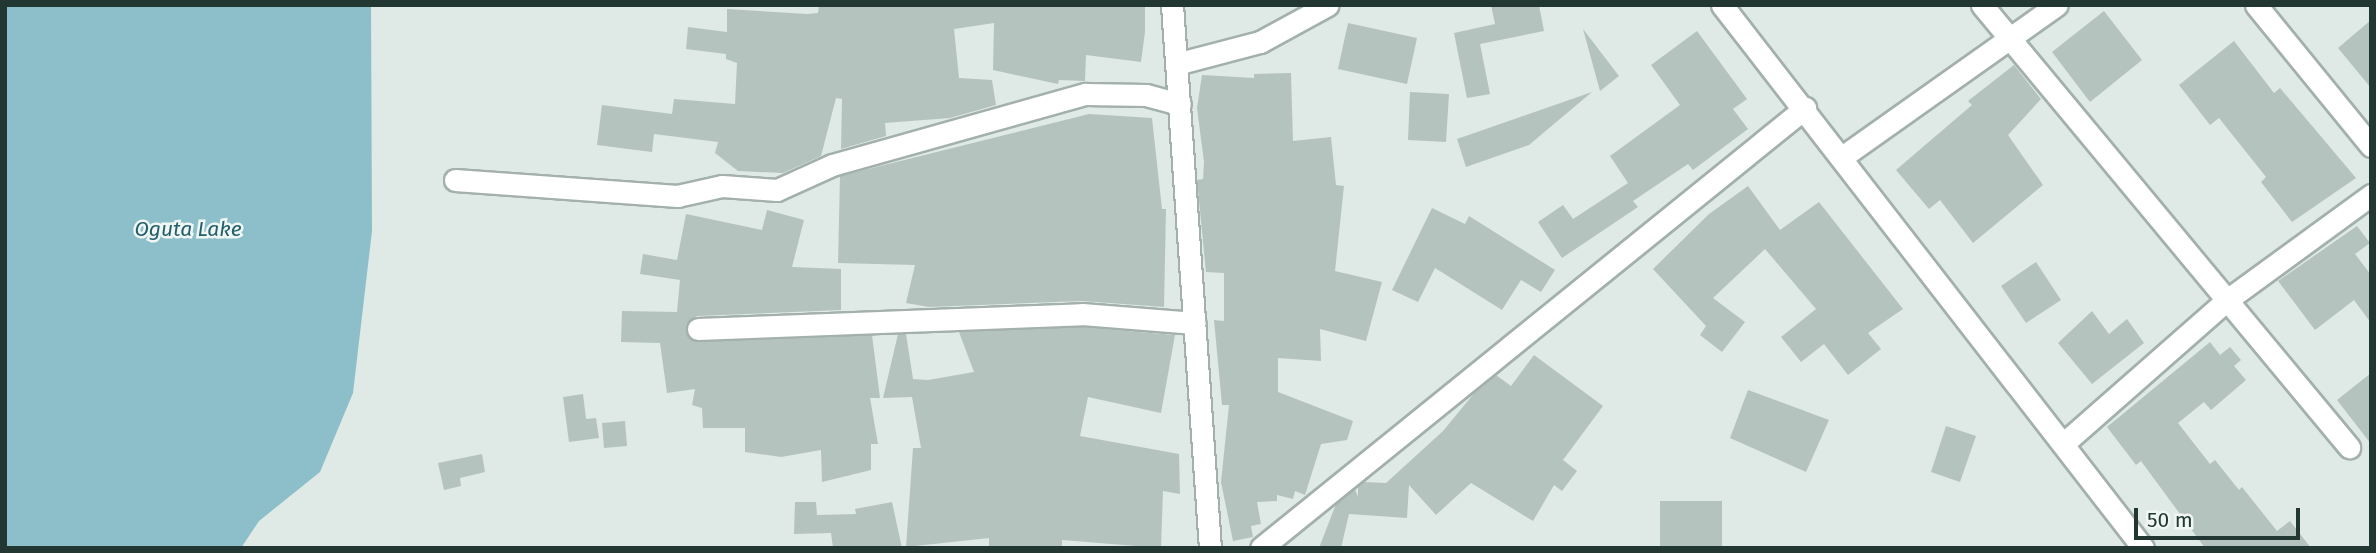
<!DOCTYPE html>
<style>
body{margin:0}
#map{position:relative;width:2376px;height:553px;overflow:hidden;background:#dfe9e5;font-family:"Fira Sans",sans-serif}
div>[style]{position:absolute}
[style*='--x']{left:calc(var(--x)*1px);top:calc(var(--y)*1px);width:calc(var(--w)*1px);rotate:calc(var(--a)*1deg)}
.water>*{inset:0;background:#8cbfc9}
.building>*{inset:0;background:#b5c3be}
.roads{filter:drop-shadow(2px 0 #a3b0ab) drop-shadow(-2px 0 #a3b0ab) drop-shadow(0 2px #a3b0ab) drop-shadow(0 -2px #a3b0ab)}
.street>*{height:21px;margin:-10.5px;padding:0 10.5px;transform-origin:10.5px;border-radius:10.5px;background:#fff}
.secondary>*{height:21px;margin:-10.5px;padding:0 10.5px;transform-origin:10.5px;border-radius:10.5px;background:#fff}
span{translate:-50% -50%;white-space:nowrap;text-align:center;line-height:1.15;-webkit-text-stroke:5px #eff6f3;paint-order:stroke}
.water-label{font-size:21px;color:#235f6c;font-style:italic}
.frame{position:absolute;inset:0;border:7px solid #223731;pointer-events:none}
.scale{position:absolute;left:2134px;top:508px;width:166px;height:32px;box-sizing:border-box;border:4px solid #223731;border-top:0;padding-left:9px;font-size:21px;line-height:24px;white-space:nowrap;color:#223731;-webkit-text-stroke:5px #eff6f3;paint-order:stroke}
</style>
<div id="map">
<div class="water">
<div style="clip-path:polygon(5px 5px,371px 5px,372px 231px,353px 393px,320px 472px,259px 521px,241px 548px,5px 548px)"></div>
</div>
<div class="building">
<div style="clip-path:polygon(819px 5px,1145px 5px,1145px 32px,1141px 62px,1086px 55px,1085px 81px,1059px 80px,1058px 84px,993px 70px,994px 23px,954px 29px,959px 78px,992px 80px,996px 105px,950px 118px,885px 123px,886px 136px,841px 149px,842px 99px,836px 98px,821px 156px,783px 173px,738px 171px,715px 153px,718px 142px,654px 134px,652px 152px,597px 145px,602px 105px,672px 114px,674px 99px,735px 104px,737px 63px,726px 59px,726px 54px,686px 49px,688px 27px,727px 32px,727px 9px,807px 14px,818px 13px)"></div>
<div style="clip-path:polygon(1491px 5px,1539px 5px,1544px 31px,1480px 44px,1490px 94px,1467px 98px,1454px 33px,1495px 24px)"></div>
<div style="clip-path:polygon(2104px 11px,2142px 60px,2090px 102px,2052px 52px)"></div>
<div style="clip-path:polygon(2371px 20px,2371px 88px,2338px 48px)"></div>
<div style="clip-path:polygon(1348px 23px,1417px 38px,1407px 84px,1338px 69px)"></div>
<div style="clip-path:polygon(1583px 29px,1619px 76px,1600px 91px)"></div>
<div style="clip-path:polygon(1697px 31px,1747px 99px,1733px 109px,1748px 129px,1693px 170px,1688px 164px,1633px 201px,1638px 207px,1562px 258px,1538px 222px,1563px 205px,1573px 219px,1628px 183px,1610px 156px,1680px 105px,1651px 65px)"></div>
<div style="clip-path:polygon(2234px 41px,2274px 93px,2280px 88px,2356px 178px,2292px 222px,2261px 182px,2266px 177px,2219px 118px,2210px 125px,2179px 85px)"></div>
<div style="clip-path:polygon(2014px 65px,2041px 99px,2008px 135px,2043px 185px,1973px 243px,1940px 200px,1929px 209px,1896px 170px,1972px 105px,1968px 101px)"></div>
<div style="clip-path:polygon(1291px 73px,1293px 141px,1331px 137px,1336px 185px,1344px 186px,1335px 271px,1382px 282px,1366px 341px,1320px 329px,1321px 361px,1278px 358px,1278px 392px,1353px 421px,1347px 440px,1321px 444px,1305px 495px,1295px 491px,1293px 499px,1277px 495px,1277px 501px,1257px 502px,1261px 524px,1251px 526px,1253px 537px,1233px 541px,1221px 482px,1229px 405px,1222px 405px,1214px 320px,1224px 321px,1224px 273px,1206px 272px,1197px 180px,1203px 179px,1204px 162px,1197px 108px,1202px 75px,1254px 78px,1254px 74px)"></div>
<div style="clip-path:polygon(1410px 92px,1449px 94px,1446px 142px,1408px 140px)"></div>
<div style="clip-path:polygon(1592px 92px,1529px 145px,1466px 167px,1457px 139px)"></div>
<div style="clip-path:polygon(1089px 114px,1152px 118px,1162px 209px,1166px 209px,1164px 307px,1082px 301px,929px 307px,906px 303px,915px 265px,838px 263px,840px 176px)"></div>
<div style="clip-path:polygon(1748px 186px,1780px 230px,1819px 202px,1903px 309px,1868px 333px,1881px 349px,1848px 375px,1824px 344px,1801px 362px,1781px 337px,1816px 309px,1765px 249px,1713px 298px,1745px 322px,1722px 352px,1700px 335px,1706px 326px,1653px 269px,1709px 214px)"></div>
<div style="clip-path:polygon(1432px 208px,1465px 224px,1469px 216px,1555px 270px,1541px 292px,1521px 280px,1502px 310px,1435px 268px,1418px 302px,1392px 290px)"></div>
<div style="clip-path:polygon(767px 210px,804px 220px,792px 267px,841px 269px,841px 310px,697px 316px,686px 324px,687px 335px,699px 342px,872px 335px,880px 398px,870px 398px,878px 444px,871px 444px,871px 470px,822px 482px,821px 450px,781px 457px,745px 452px,745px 428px,703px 428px,702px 408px,692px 405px,695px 389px,667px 393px,660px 343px,621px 342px,622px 311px,677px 312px,680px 280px,640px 274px,643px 254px,677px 260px,686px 214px,762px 230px)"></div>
<div style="clip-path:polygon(2357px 226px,2370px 243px,2355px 254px,2371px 275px,2371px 323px,2354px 300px,2315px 330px,2278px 281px)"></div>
<div style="clip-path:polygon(2036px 262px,2061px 300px,2026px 323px,2001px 286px)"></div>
<div style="clip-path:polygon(2092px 311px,2109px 334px,2127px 319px,2144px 343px,2092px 384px,2058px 343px)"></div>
<div style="clip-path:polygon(1082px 327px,1175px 335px,1161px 413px,1088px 397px,1080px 436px,1179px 454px,1180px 494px,1163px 491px,1161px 548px,1062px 540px,1062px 548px,989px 548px,989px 538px,906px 547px,913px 448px,921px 448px,912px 397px,883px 398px,898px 334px,906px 334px,913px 379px,928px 380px,974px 372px,959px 332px)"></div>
<div style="clip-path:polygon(2210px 342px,2220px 355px,2230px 347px,2241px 360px,2234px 366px,2246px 380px,2211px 410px,2204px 402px,2178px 423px,2210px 464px,2215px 460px,2239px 490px,2242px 487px,2277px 531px,2290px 521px,2311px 548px,2205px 548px,2141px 461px,2136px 465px,2107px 427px)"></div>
<div style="clip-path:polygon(1534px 355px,1603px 406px,1563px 460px,1577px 471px,1562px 491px,1554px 485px,1533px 521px,1471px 483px,1436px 515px,1409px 485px,1407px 518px,1349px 514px,1341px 548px,1319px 548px,1336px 504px,1355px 489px,1358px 497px,1358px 486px,1364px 482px,1386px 483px,1443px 431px,1476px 391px,1496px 375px,1511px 386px)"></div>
<div style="clip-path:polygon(2371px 373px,2371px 444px,2337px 400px)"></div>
<div style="clip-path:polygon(1748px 390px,1829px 420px,1806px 472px,1730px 438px)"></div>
<div style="clip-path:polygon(583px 394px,586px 419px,596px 418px,599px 438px,569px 442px,563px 397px)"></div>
<div style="clip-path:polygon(625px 421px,627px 446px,604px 448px,602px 423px)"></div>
<div style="clip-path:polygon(1946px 426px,1976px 436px,1960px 482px,1931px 472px)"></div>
<div style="clip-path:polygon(482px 454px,485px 472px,460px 478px,461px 486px,444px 490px,438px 463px)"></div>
<div style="clip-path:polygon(1660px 501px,1722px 501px,1722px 548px,1660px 548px)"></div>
<div style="clip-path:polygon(795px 502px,816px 502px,817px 515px,856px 514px,855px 509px,892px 502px,902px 548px,833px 548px,831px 533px,794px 534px)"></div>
</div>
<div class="roads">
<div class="street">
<div style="--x:1172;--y:5;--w:544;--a:86"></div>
<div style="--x:1982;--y:5;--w:575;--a:50.3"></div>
<div style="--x:2256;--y:5;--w:182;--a:50.8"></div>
<div style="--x:1176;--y:64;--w:87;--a:-14.7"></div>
<div style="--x:1260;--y:42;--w:77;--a:-28.6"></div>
<div style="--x:1842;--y:157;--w:263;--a:-35.3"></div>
<div style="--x:455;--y:180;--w:223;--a:4.1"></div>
<div style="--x:677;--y:196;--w:46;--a:-12.5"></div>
<div style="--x:722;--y:186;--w:55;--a:4.2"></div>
<div style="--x:777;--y:190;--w:60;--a:-24.4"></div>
<div style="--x:832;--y:165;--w:263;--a:-15.7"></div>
<div style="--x:1085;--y:94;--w:61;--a:0.9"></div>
<div style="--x:1146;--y:95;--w:35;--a:15"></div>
<div style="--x:698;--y:329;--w:384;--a:-2.2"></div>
<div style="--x:1082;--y:314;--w:113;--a:4.6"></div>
<div style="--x:2063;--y:444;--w:218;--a:-41.3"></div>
<div style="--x:2227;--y:300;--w:178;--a:-36.1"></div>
<div style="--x:1261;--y:548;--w:700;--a:-38.97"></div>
</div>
<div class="secondary">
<div style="--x:1722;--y:5;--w:687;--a:52.21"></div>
</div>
</div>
<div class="water-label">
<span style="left:188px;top:229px">Oguta Lake</span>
</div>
<div class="frame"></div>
<div class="scale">50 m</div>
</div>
